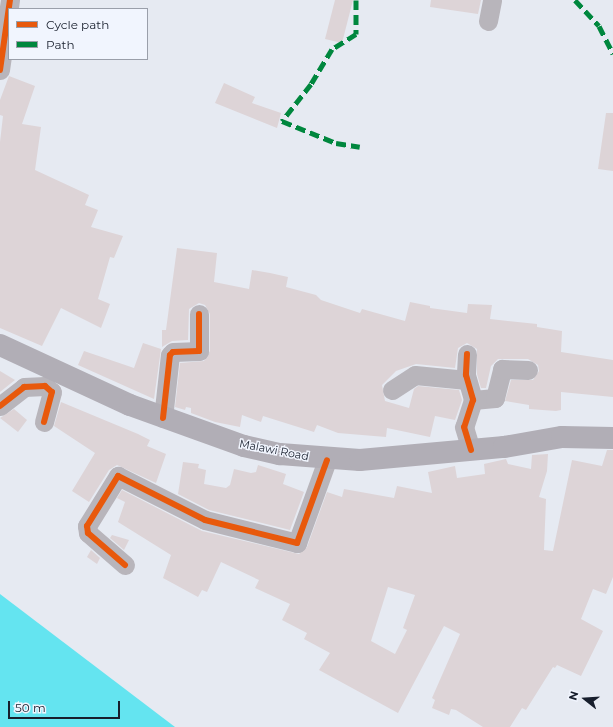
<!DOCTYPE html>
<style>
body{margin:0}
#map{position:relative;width:613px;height:727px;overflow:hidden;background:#e6eaf2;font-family:Montserrat,sans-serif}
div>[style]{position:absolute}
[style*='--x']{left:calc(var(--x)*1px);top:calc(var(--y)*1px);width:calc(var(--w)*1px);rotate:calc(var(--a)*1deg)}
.water>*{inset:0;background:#64e4f0}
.building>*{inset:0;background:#ddd4d7}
.minor>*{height:19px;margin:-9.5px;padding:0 9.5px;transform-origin:9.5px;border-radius:9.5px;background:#b8b5bb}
.major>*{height:22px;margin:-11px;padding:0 11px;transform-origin:11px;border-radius:11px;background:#b1aeb6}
.quiet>*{height:5px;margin-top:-2.5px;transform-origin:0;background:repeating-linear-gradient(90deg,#00873e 0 10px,transparent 0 15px)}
.cycleway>*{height:6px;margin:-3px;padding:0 3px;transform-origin:3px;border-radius:3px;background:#e8590c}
span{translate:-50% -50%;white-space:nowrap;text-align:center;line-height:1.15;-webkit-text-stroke:3px #f1f5fe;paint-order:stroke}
.street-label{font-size:11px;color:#171e2c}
.legend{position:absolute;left:8px;top:8px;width:140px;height:52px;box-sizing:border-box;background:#f1f5fe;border:1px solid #9a9faa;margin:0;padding:5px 7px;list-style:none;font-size:12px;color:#171e2c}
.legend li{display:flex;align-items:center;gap:8px;height:20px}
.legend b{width:20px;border:1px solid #9a9faa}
.north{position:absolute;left:565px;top:679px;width:40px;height:40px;-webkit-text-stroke:3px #f1f5fe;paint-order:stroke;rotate:287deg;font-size:11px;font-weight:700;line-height:16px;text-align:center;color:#171e2c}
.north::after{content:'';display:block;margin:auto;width:14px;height:18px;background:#171e2c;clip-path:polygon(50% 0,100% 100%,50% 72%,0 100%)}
.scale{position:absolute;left:8px;top:701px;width:112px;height:18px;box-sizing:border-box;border:2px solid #171e2c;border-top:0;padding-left:5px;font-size:12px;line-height:14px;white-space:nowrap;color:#171e2c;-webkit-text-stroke:3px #f1f5fe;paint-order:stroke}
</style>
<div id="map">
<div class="water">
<div style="clip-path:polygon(0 594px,175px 727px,0 727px)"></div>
</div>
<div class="building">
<div style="clip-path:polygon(335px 0,353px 0,342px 43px,325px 39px)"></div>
<div style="clip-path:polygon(431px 0,481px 0,478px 14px,430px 7px)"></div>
<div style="clip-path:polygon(9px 76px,35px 86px,22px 124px,41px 127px,35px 170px,89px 195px,85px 205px,98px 210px,91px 227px,123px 236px,114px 258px,110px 257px,98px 299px,110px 304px,101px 328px,61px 308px,42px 346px,0 328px,0 142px,3px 116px,0 115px,0 100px)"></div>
<div style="clip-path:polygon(224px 83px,255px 97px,252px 103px,281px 113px,277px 128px,215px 103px)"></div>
<div style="clip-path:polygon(606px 113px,613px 113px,613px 171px,598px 169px)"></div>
<div style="clip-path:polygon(177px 248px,217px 253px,214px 282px,249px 289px,252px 270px,270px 273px,288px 277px,286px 287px,316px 295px,321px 300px,360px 313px,362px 309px,405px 321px,410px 302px,430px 306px,430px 308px,467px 313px,468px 304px,492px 305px,490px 319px,537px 324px,537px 327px,562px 331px,561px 352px,613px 360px,613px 397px,561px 392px,561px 410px,556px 411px,529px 409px,529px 405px,505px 401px,511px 380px,533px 380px,539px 371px,538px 365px,528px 359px,498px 359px,491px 366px,486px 388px,481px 388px,477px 374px,477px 349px,467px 343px,458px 348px,455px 368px,416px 364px,396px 371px,382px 385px,385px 401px,409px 408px,414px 389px,418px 386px,459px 390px,462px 400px,455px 420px,435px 416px,430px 437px,387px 428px,386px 437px,338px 433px,317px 425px,314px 432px,263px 416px,261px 422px,242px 415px,240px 427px,215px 422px,191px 413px,191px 408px,186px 407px,185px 410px,175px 407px,180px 363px,204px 361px,210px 351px,210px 314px,205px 305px,199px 303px,189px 309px,188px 340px,172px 341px,162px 347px,162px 330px,166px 330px)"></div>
<div style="clip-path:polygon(143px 343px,161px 349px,154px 399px,78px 365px,84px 351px,134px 368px)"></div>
<div style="clip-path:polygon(0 371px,15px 380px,0 392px)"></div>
<div style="clip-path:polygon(61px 402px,138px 434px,150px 440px,147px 446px,166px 454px,156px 483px,117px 465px,109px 470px,89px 502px,72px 491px,95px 453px,54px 426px)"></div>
<div style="clip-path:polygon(14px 409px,27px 420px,18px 432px,0 418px)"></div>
<div style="clip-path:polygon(evenodd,607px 450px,613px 450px,613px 577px,606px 594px,593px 589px,581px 619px,603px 631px,581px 676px,557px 665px,555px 668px,553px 667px,526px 710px,522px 708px,510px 727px,483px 727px,456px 710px,451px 709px,449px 715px,432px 708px,435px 700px,432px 698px,460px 634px,444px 626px,398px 713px,319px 670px,330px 653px,304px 639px,307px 633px,282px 620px,290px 604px,255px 588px,259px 580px,221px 562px,207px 592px,202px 590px,198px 597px,163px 578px,171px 555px,118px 522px,125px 502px,117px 498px,122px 490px,202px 531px,299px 554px,307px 547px,327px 492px,342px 497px,344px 489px,394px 498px,397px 486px,432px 493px,428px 472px,455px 466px,457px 478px,485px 474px,484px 464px,506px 459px,508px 464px,531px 469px,532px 455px,548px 454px,547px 471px,539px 497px,546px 499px,544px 550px,553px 551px,572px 460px,602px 466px,607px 450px,388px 587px,415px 595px,403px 628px,407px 630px,395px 654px,371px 641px,388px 587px)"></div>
<div style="clip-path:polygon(183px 462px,199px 464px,198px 468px,206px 470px,204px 484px,226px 488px,230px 485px,234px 469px,251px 473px,256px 472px,258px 465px,286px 474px,283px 484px,304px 492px,290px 530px,209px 510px,178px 494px)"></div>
<div style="clip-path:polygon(112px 535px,129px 540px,124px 550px,110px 538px)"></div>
<div style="clip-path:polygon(91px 550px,100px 558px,97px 564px,87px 557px)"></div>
</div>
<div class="minor">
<div style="--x:488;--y:21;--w:21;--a:-79"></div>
<div style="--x:0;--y:70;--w:71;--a:-81.9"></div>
<div style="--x:467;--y:354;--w:21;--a:93"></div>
<div style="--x:466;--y:375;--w:26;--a:74"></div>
<div style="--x:473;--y:400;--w:28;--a:108"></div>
<div style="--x:464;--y:427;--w:24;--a:73"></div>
<div style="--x:392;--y:390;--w:27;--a:-33"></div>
<div style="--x:415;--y:375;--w:52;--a:5.5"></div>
<div style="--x:473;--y:400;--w:22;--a:-5"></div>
<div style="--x:495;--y:398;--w:30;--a:-76"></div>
<div style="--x:502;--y:369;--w:26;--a:2"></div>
<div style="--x:0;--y:406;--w:31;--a:-38"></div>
<div style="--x:24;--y:387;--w:21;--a:-3"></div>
<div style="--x:45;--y:386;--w:9;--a:41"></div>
<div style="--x:52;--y:392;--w:31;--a:105"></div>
<div style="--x:163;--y:418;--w:63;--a:-83.7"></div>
<div style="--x:170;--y:355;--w:4;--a:-45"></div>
<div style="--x:173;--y:352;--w:26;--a:-2"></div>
<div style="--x:199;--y:351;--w:37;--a:-90"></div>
<div style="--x:125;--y:565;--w:49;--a:-139.1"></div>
<div style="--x:88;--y:533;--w:7;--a:-98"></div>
<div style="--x:87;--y:526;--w:59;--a:-58.2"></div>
<div style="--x:118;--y:476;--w:97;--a:26.8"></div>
<div style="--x:205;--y:520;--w:95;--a:14"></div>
<div style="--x:297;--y:543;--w:88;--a:-70.1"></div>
</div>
<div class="major">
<div style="--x:0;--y:345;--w:143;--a:24.8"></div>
<div style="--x:130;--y:405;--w:121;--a:19.8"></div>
<div style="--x:244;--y:446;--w:37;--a:13"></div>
<div style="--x:280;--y:454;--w:80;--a:4.3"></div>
<div style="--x:360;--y:460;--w:145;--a:-5.2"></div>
<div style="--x:504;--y:447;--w:59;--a:-9.8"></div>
<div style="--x:562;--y:437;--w:51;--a:1.1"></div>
</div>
<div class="quiet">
<div style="--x:356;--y:0;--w:34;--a:90"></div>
<div style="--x:356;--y:34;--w:28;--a:148"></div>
<div style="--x:332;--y:49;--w:41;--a:121"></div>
<div style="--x:311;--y:84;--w:47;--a:128.1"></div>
<div style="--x:282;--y:121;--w:58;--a:22.2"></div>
<div style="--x:336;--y:143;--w:24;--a:9"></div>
<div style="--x:575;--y:0;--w:35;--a:47"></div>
<div style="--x:599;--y:26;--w:31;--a:63"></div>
</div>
<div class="cycleway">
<div style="--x:0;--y:70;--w:71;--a:-81.9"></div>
<div style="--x:467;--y:354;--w:21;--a:93"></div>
<div style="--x:466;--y:375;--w:26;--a:74"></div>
<div style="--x:473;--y:400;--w:28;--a:108"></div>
<div style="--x:464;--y:427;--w:24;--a:73"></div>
<div style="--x:0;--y:406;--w:31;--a:-38"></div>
<div style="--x:24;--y:387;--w:21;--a:-3"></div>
<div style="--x:45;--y:386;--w:9;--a:41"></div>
<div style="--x:52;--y:392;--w:31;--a:105"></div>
<div style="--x:163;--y:418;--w:63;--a:-83.7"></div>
<div style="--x:170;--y:355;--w:4;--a:-45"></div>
<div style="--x:173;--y:352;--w:26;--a:-2"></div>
<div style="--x:199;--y:351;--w:37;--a:-90"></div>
<div style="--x:125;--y:565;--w:49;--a:-139.1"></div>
<div style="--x:88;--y:533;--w:7;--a:-98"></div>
<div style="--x:87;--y:526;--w:59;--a:-58.2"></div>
<div style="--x:118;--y:476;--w:97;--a:26.8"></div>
<div style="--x:205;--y:520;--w:95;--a:14"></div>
<div style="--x:297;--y:543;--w:88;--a:-70.1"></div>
</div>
<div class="street-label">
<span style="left:274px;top:450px;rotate:11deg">Malawi Road</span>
</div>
<ul class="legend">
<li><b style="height:5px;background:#e8590c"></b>Cycle path</li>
<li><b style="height:5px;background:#00873e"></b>Path</li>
</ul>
<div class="north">N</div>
<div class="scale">50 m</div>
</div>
